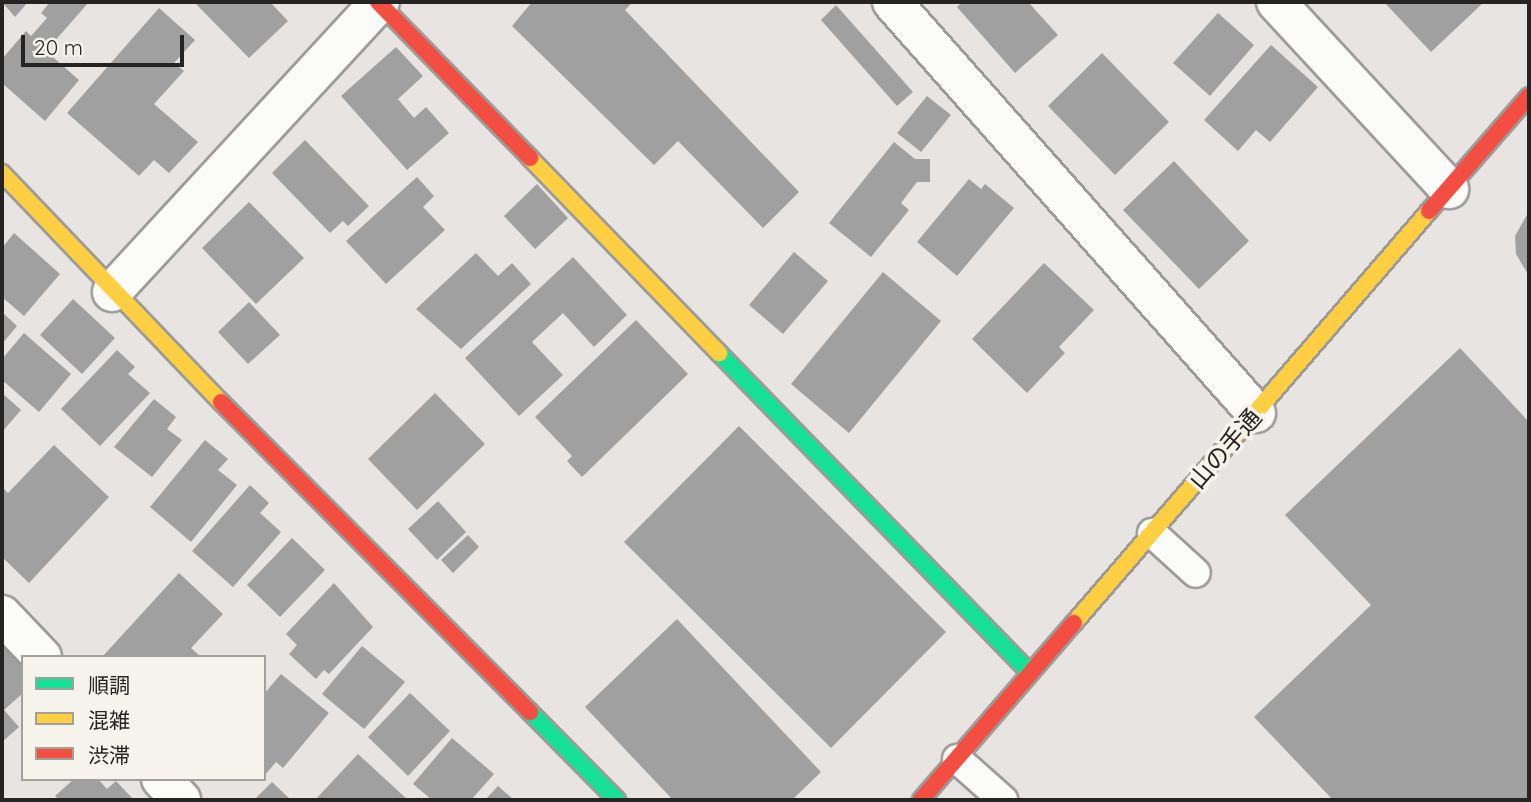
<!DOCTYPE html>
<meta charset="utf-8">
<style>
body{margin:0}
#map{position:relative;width:1531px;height:802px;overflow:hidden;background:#e7e4e1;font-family:Quicksand,"Noto Sans JP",sans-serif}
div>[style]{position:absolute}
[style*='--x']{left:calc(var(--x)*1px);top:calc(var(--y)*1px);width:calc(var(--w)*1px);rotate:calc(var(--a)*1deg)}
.building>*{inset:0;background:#a1a0a0}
.roads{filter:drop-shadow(2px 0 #9d9b98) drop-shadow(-2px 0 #9d9b98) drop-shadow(0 2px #9d9b98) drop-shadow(0 -2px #9d9b98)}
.lane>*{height:28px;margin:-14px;padding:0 14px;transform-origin:14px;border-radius:14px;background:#fbfbfa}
.street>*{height:38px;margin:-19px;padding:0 19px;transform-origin:19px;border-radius:19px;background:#fbfbfa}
.fast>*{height:16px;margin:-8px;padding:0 8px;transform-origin:8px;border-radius:8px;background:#16e098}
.slow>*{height:16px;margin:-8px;padding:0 8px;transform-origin:8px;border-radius:8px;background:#ffcf43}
.jam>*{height:16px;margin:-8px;padding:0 8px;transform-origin:8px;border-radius:8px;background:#f24e42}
span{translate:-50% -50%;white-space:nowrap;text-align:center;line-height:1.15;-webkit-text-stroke:7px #f6f3ec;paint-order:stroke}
.street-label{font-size:24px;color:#262422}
.frame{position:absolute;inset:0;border:4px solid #262422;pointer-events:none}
.legend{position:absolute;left:21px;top:655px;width:245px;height:126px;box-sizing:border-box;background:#f6f3ec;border:2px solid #a3a09b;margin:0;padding:9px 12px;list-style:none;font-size:21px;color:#262422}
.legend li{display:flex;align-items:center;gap:14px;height:35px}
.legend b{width:35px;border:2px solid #a3a09b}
.scale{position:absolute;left:21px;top:35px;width:163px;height:32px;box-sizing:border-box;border:4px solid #262422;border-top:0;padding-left:9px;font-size:21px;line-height:24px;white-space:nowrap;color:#262422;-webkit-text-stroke:5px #f6f3ec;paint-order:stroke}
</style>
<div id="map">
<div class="building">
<div style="clip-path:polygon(2px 2px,28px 2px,15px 17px)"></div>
<div style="clip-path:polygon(50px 2px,89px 2px,46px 51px,79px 80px,45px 121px,2px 83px,2px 59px,26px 31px,31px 36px,47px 18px,41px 13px)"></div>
<div style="clip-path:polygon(194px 2px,270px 2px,288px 21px,249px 58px)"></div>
<div style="clip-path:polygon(532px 2px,633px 2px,625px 10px,799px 192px,763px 228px,678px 141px,654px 165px,512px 26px)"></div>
<div style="clip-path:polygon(962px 2px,1028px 2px,1058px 35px,1015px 73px,957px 7px)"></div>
<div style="clip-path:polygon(1384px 2px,1484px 2px,1431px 52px)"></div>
<div style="clip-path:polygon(836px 5px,913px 92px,897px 106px,821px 20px)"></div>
<div style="clip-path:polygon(159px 8px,195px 40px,174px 63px,184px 71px,154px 104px,198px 142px,169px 173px,154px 160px,139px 176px,67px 113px)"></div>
<div style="clip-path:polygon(1218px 13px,1254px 45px,1210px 96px,1173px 63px)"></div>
<div style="clip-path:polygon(1271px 45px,1318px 87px,1270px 142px,1256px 130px,1238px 151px,1204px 120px)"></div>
<div style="clip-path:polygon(396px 47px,423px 76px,398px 99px,414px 118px,426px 107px,449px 133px,407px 170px,341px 96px)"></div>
<div style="clip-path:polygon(1102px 53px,1169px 122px,1115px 175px,1048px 106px)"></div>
<div style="clip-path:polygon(927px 96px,951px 115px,921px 152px,897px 133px)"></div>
<div style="clip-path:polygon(305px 140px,369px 206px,348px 226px,343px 221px,330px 233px,272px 173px)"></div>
<div style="clip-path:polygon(894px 142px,915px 159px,930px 159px,930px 182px,917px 182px,901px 203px,909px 210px,871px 257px,829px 223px)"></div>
<div style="clip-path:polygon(1174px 161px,1249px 241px,1199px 289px,1123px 210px)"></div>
<div style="clip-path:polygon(417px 177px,434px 196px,423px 207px,445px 230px,386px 284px,346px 241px)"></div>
<div style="clip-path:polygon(969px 179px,981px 189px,985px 184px,1014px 208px,957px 276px,917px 242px)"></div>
<div style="clip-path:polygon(537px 184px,568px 218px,535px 249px,504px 216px)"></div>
<div style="clip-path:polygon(249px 202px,304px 258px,256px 304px,202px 248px)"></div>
<div style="clip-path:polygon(1529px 211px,1529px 276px,1516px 254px,1515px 236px)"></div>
<div style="clip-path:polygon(14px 233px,60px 274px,24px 316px,2px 297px,2px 248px)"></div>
<div style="clip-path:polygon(794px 252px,828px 281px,783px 334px,749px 305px)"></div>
<div style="clip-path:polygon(476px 253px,498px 276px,512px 263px,531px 284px,461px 349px,416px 309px)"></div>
<div style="clip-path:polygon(573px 257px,627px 315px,594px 347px,563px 313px,532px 342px,563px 375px,519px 416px,465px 358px)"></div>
<div style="clip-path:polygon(1044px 263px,1094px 310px,1059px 347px,1065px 353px,1027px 393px,972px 339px)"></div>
<div style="clip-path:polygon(883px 272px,941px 321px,849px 433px,791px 384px)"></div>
<div style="clip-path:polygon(73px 299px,115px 338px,82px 374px,40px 335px)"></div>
<div style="clip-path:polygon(249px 302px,280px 335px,248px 364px,218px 332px)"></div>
<div style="clip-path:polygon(2px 312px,17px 326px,2px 344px)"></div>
<div style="clip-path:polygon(636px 320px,688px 374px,582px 477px,567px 461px,572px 456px,535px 417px)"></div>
<div style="clip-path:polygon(24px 333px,71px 374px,39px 412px,2px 380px,2px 359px)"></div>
<div style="clip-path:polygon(1460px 348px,1529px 422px,1529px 800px,1333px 800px,1254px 717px,1371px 605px,1285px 515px)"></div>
<div style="clip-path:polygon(117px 350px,135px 367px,128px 374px,150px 393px,100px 446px,61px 409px)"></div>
<div style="clip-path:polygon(2px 393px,21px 410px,2px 432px)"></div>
<div style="clip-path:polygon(435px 393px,485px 444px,417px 510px,368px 459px)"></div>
<div style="clip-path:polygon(154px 399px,176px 417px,167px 429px,182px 440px,152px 477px,114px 447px)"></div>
<div style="clip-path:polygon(739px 426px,946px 632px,831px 748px,624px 542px)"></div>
<div style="clip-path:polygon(205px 440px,228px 459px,218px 470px,237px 485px,191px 542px,150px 507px)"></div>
<div style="clip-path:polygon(54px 445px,109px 497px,29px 583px,2px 557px,2px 487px,8px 493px)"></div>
<div style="clip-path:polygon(250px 485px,269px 503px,260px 513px,281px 532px,233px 587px,192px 551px)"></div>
<div style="clip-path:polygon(438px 501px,466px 532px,437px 560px,408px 529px)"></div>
<div style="clip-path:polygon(468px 535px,479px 547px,453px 573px,441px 560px)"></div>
<div style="clip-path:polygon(292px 538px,325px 570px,280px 617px,247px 585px)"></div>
<div style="clip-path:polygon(179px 573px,223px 614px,191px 648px,201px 657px,102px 657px)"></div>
<div style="clip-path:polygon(334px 583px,373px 627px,329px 674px,324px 670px,316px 679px,289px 654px,297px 645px,286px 634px)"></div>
<div style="clip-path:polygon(677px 619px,821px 772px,792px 800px,673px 800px,585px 707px)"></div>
<div style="clip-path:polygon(2px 643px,23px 666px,23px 693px,4px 710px,19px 727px,2px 742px)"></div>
<div style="clip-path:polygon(362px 646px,405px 682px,364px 729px,322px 694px)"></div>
<div style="clip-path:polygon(281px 674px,329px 713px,283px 768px,276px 762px,264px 776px,264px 694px)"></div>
<div style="clip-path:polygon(410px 693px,450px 731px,408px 776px,368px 737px)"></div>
<div style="clip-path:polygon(452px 738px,494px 774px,471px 800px,432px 800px,413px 784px)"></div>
<div style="clip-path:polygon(358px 754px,408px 800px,315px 800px)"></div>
<div style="clip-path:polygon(74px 779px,98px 779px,107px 789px,116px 781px,134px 800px,59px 800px,55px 796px)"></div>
<div style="clip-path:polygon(272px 782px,291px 800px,254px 800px)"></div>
<div style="clip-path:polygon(498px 786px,514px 800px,485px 800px)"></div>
</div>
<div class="roads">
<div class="lane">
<div style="--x:1152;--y:533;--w:59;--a:42.3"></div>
<div style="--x:957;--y:759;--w:62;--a:41.7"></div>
</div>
<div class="street">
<div style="--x:892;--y:2;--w:549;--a:48.47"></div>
<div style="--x:1276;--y:2;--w:255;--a:47.2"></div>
<div style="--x:112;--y:292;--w:395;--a:-47.3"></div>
<div style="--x:2;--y:615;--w:58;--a:46.4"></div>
<div style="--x:161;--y:779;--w:29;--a:46"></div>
</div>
<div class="fast">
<div style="--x:719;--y:353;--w:446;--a:45.8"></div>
<div style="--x:530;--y:712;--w:124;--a:45.3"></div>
</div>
<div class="slow">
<div style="--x:530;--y:158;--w:272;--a:45.9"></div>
<div style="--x:2;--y:173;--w:317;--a:46.3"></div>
<div style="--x:1074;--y:623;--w:544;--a:-49.25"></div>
</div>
<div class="jam">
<div style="--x:378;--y:2;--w:218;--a:45.7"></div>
<div style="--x:1429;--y:211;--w:152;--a:-49"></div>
<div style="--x:221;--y:402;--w:438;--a:45.1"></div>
<div style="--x:921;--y:800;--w:234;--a:-49.2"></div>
</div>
</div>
<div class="street-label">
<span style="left:1225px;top:449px;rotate:-49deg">山の手通</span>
</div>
<div class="frame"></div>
<ul class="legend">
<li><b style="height:9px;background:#16e098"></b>順調</li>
<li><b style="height:9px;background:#ffcf43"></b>混雑</li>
<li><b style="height:9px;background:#f24e42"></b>渋滞</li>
</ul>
<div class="scale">20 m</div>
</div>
